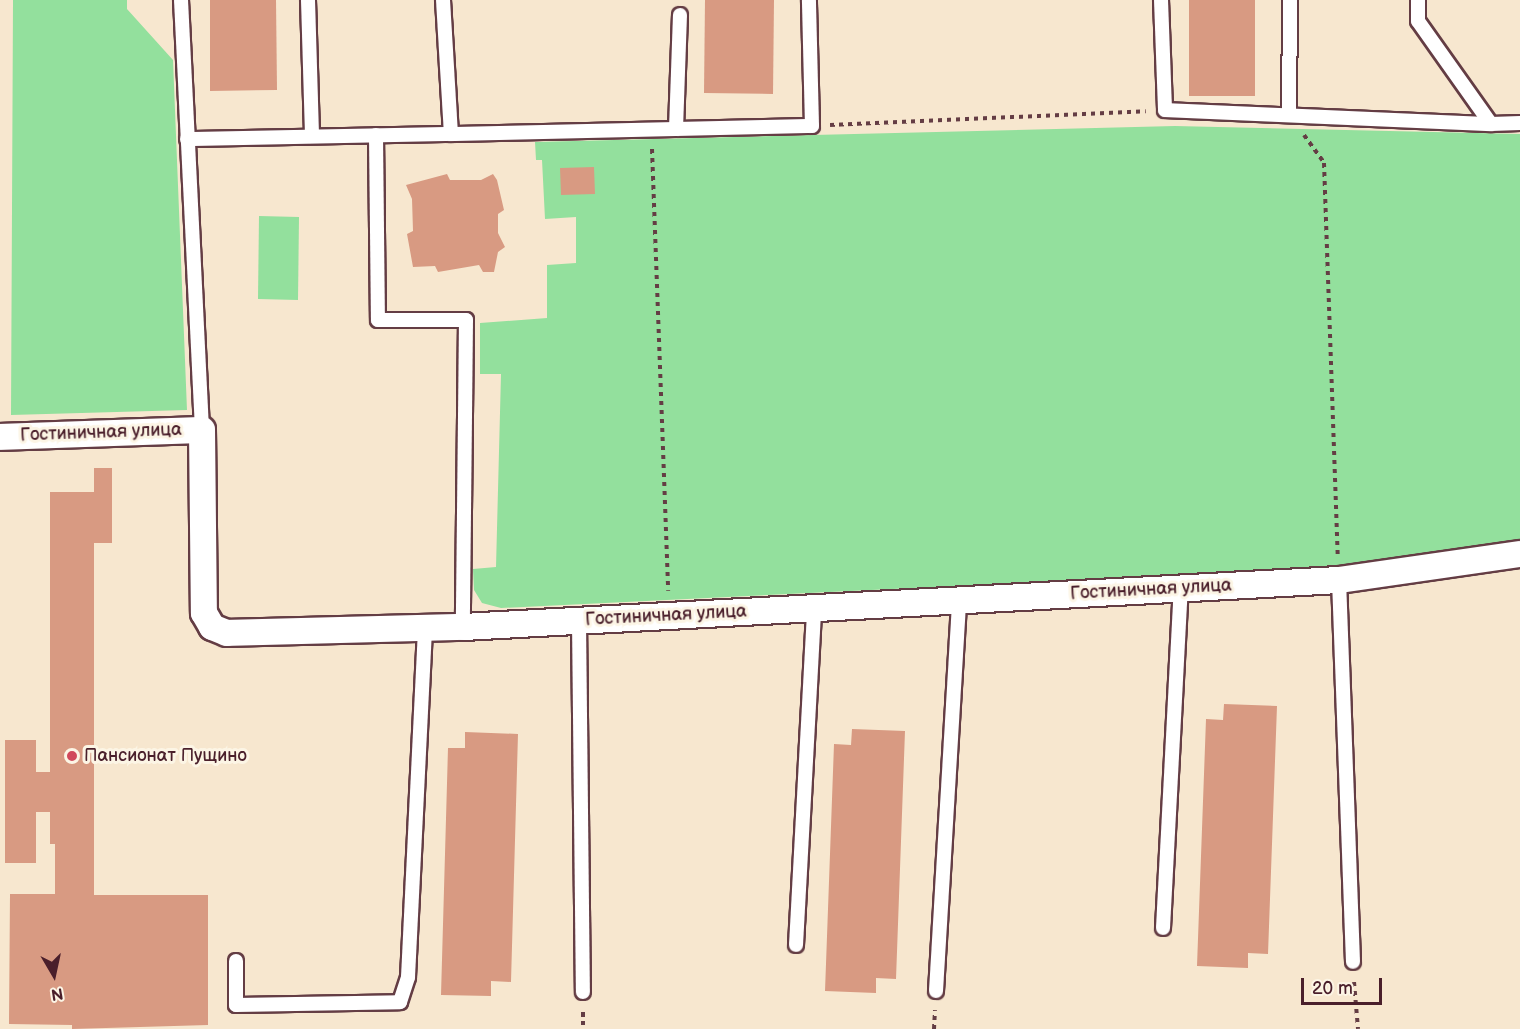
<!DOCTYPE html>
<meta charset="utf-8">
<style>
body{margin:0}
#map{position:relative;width:1520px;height:1029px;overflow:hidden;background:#f7e7cf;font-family:"Balsamiq Sans",sans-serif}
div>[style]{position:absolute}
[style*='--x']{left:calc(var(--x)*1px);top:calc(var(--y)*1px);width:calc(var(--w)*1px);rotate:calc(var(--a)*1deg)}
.green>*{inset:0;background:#93e09d}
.building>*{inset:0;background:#d89a82}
.path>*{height:4px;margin-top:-2px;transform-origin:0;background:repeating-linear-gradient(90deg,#643d44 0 4.5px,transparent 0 9px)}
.roads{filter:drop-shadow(2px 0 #643d44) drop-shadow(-2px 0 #643d44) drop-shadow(0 2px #643d44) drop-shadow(0 -2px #643d44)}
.service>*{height:14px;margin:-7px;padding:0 7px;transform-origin:7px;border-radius:7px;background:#fff}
.minor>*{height:26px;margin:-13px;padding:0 13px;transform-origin:13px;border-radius:13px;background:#fff}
.dots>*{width:16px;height:16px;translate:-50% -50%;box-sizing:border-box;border:3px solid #fcf5e5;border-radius:50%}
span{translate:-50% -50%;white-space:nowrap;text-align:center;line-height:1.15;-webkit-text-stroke:6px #fcf5e5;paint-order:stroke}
.street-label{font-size:18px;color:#4a1f2b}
.poi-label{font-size:18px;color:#4a1f2b}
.left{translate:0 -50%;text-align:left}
.north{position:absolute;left:24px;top:945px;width:60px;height:60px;-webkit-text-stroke:4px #fcf5e5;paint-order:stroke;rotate:171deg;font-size:16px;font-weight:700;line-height:24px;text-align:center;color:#4a1f2b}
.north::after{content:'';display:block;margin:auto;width:21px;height:27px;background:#4a1f2b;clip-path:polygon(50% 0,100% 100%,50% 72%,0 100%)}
.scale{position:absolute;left:1301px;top:978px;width:81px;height:27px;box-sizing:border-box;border:3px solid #4a1f2b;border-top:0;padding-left:8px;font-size:18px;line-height:21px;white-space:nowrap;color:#4a1f2b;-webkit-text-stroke:4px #fcf5e5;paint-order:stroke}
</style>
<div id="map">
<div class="green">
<div style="clip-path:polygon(13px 0,127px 0,127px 9px,173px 60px,187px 410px,11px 415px)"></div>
<div style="clip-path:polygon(1175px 126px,1520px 134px,1520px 544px,1366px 566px,501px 608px,482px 603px,474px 590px,473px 569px,496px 567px,501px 374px,480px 374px,480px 323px,547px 318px,547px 265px,576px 263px,576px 217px,545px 219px,542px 160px,536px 160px,535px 142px)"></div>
<div style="clip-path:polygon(259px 216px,299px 217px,298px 300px,258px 299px)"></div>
</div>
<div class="building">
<div style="clip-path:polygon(210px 0,276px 0,277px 90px,210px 91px)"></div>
<div style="clip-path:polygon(705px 0,774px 0,773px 94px,704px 93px)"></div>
<div style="clip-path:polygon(1189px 0,1255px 0,1255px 96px,1189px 96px)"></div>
<div style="clip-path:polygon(594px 167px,595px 194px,561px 195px,560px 168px)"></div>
<div style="clip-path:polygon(447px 174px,450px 180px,481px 180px,493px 174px,497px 180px,504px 210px,498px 214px,498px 233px,505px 247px,498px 252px,494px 272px,483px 272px,479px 265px,438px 272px,435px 266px,413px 267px,407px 234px,413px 231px,412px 199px,406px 185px)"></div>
<div style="clip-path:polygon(94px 468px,112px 468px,112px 543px,94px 543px,94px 895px,208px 895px,208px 1025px,72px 1029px,72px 1025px,9px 1024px,10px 894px,55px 894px,55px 844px,50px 844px,50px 812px,36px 812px,36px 863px,5px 863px,5px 740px,36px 740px,36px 772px,50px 772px,50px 492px,94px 492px)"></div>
<div style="clip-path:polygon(1224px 704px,1277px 706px,1268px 954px,1248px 953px,1248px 968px,1197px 966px,1206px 719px,1223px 720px)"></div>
<div style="clip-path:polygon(852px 729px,905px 731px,896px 979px,876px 978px,876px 993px,825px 991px,834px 744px,851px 745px)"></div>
<div style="clip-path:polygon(465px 732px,518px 734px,511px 982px,491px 981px,491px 996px,441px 995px,448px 748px,465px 748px)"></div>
</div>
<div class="path">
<div style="--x:830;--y:125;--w:316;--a:-2.5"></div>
<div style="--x:1304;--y:135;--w:34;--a:54"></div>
<div style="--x:1324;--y:163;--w:393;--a:88"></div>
<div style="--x:652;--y:149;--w:442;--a:87.9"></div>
<div style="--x:1354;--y:982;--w:47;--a:85.1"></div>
<div style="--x:583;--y:1012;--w:17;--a:90"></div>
<div style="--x:934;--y:1029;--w:19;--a:-87"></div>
</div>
<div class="roads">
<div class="service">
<div style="--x:181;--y:0;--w:431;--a:87.2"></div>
<div style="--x:308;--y:0;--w:136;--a:88.3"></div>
<div style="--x:443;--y:0;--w:134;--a:86.6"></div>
<div style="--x:451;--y:134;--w:361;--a:-1.3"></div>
<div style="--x:812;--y:126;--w:126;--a:-91.4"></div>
<div style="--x:1161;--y:0;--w:110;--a:87.9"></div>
<div style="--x:1165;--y:110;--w:326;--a:2.5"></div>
<div style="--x:1418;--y:0;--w:21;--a:90"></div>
<div style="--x:1418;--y:21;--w:126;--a:54.7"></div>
<div style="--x:1491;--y:124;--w:29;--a:-2"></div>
<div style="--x:1289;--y:115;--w:115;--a:-89.5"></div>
<div style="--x:676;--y:129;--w:114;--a:-88"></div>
<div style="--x:376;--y:135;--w:185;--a:89.4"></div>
<div style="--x:378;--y:320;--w:88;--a:0"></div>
<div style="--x:466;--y:320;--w:307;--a:90.6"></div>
<div style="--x:187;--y:139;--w:264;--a:-1.1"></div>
<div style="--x:1339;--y:580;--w:382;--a:87.9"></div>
<div style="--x:579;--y:620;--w:372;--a:89.4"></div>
<div style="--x:1163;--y:928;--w:340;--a:-87"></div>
<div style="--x:796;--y:945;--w:337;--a:-86.9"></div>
<div style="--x:236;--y:961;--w:44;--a:90"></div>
<div style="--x:236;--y:1005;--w:164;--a:-1"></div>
<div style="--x:400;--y:1002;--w:26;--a:-72"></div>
<div style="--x:408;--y:977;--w:349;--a:-87.2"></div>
<div style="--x:936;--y:991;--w:391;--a:-86.6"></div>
</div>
<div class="minor">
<div style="--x:0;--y:437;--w:202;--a:-2"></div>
<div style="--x:202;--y:430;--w:183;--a:89.4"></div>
<div style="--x:204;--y:613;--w:16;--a:60"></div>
<div style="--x:212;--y:627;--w:16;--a:22"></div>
<div style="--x:227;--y:633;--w:236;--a:-1.5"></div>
<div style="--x:463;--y:627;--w:877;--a:-3.07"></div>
<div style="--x:1339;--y:580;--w:183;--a:-8.2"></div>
</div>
</div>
<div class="dots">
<div style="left:72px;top:756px;background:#d1495b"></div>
</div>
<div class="street-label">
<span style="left:101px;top:433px;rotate:-2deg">Гостиничная улица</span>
<span style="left:1151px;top:590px;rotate:-3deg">Гостиничная улица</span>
<span style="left:666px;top:616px;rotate:-3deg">Гостиничная улица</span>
</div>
<div class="poi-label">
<span class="left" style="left:84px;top:756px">Пансионат Пущино</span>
</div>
<div class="north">N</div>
<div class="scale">20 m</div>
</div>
